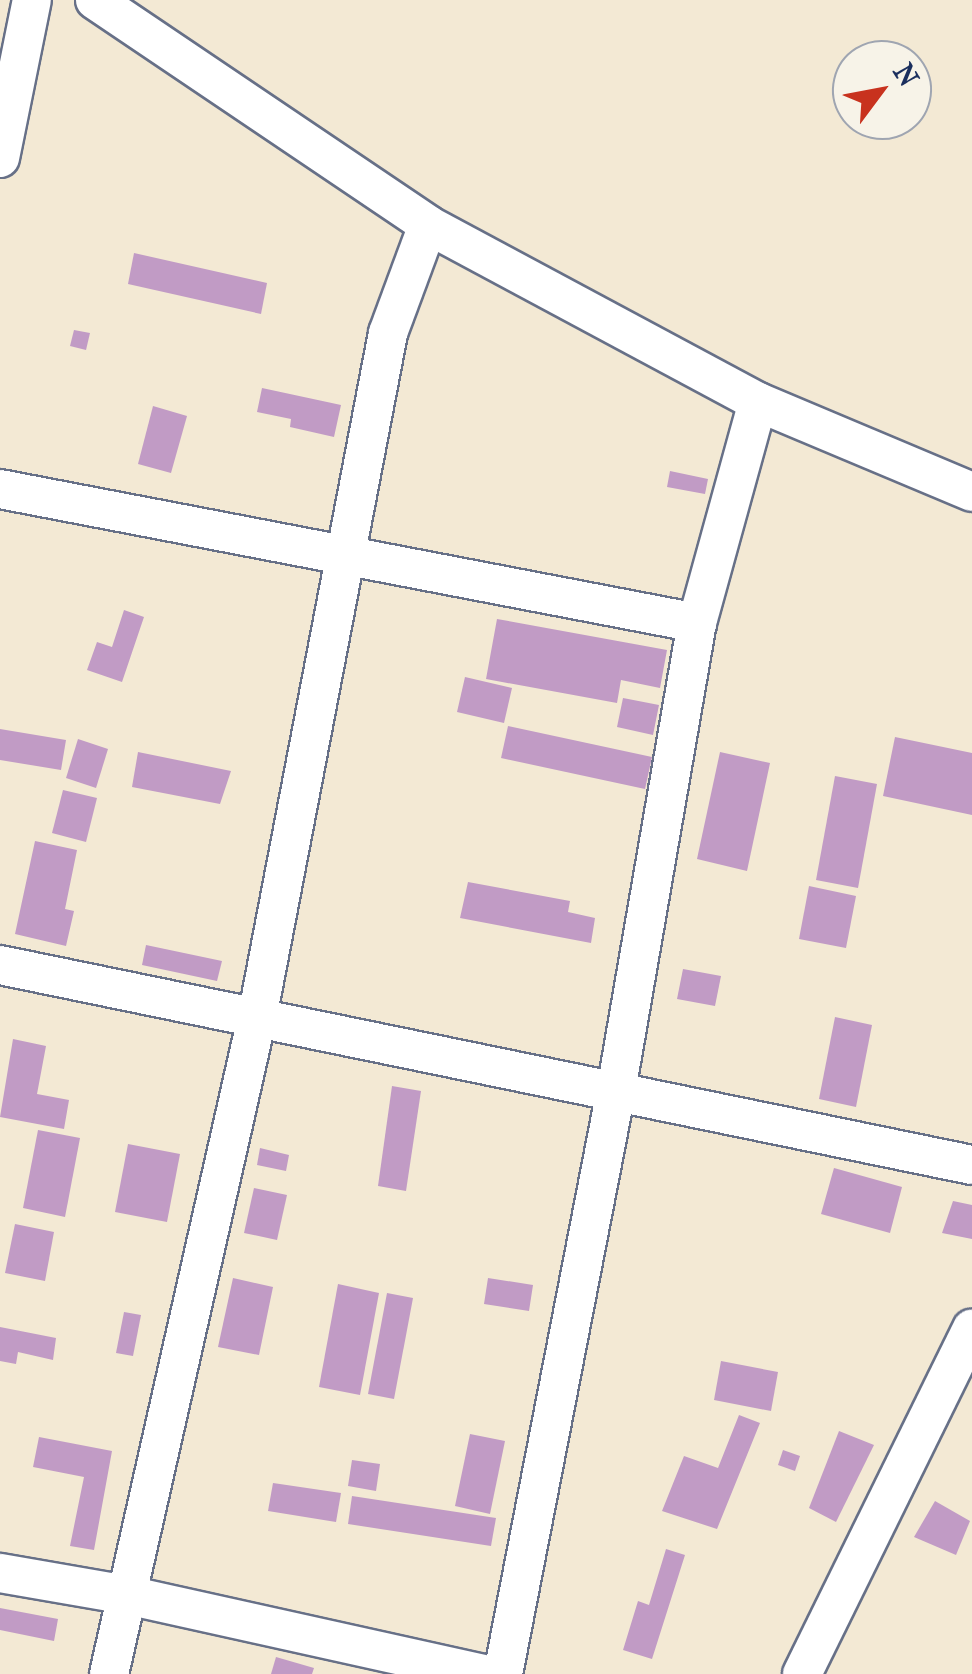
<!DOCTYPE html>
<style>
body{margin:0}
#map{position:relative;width:972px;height:1674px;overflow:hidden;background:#f3e9d4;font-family:"IM FELL French Canon",serif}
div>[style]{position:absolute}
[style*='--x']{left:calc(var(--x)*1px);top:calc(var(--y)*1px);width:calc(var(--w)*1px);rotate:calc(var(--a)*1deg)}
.building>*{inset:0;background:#c19bc5}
.roads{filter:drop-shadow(2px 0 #677087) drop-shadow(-2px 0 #677087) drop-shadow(0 2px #677087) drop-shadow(0 -2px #677087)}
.street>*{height:38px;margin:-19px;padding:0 19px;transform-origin:19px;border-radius:19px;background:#fff}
span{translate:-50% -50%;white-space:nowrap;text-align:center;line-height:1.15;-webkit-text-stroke:9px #f7f3e8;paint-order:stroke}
.north{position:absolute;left:832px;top:40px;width:100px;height:100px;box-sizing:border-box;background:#f7f3e8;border:2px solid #9fa5b1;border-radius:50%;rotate:58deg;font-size:28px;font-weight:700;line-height:40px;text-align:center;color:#1b2f5e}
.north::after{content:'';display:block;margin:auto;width:35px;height:45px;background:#c8321e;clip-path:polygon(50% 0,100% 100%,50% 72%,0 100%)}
</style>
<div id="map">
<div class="building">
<div style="clip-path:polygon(134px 253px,267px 283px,261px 314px,128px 284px)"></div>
<div style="clip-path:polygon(74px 330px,90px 333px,86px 350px,70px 346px)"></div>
<div style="clip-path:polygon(262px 388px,341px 405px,334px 437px,290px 427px,291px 419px,257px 412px)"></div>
<div style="clip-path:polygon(153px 406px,187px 416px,171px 473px,138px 464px)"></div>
<div style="clip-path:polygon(670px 471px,708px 479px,705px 494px,667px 487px)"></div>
<div style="clip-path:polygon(124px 610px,144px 617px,122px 682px,87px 670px,97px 642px,112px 647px)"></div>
<div style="clip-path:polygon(497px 619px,667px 650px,660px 688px,621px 680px,617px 703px,486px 679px)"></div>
<div style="clip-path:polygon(465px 677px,512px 688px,504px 723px,457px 712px)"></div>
<div style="clip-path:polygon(623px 698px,659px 705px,653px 735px,617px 727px)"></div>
<div style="clip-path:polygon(508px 726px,652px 757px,645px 789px,501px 758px)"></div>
<div style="clip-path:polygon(0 729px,66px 740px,61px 770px,0 760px)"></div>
<div style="clip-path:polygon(895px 737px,972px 753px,972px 815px,883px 796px)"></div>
<div style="clip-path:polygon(78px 739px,108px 749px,96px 788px,66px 778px)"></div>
<div style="clip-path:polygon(138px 752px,231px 771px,220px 804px,132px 787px)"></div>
<div style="clip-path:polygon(720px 752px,770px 763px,747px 871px,697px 859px)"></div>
<div style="clip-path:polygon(835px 776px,877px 784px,858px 888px,816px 880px)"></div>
<div style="clip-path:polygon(63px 790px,97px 798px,86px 842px,52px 833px)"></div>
<div style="clip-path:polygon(35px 841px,77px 850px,65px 909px,74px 911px,66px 946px,15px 934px)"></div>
<div style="clip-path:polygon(468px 882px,570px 901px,568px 912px,595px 918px,591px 943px,460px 918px)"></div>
<div style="clip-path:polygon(809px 886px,856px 896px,846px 948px,799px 939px)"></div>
<div style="clip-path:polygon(146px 945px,222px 961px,217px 981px,142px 965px)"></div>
<div style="clip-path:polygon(683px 969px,721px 976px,715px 1006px,677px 999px)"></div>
<div style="clip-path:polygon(835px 1017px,872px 1025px,856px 1107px,819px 1099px)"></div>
<div style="clip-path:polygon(13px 1039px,46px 1046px,37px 1094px,69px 1100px,64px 1129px,0 1117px)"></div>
<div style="clip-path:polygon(392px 1086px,421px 1091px,406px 1191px,378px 1186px)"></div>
<div style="clip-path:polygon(38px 1130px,80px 1138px,65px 1217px,23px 1208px)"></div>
<div style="clip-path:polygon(128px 1144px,180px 1154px,167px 1222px,115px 1212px)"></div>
<div style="clip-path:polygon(260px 1148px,289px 1155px,286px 1171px,257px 1165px)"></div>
<div style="clip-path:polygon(834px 1168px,902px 1187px,890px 1233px,821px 1214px)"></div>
<div style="clip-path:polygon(254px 1188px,287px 1195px,277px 1240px,244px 1233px)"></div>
<div style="clip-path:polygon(953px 1201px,972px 1205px,972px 1239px,942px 1233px)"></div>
<div style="clip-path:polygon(15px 1224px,54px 1232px,45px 1281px,5px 1273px)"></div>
<div style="clip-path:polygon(233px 1278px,273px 1287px,259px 1355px,218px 1347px)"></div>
<div style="clip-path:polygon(488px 1278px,533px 1285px,529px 1311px,484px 1304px)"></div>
<div style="clip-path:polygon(338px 1284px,379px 1293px,360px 1395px,319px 1387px)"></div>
<div style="clip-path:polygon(387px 1293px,413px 1298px,394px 1399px,368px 1394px)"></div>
<div style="clip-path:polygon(124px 1312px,141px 1315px,133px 1356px,116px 1353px)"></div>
<div style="clip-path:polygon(0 1327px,56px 1338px,53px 1360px,18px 1352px,16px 1364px,0 1361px)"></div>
<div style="clip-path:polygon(721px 1361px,778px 1372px,771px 1411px,714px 1400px)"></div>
<div style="clip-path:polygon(739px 1415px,760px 1423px,717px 1529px,662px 1511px,684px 1456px,718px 1468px)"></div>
<div style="clip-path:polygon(839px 1431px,874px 1445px,836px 1522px,809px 1508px)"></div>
<div style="clip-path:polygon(470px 1434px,505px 1441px,490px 1514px,455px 1506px)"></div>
<div style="clip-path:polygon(39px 1437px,112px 1451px,94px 1550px,70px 1546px,84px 1477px,33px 1467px)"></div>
<div style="clip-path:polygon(783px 1450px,800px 1456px,795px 1471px,778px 1465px)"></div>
<div style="clip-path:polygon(352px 1460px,380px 1464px,376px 1491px,348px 1486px)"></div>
<div style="clip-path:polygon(273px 1483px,341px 1493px,336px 1522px,268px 1511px)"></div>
<div style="clip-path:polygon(352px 1496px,496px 1518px,491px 1546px,348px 1524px)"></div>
<div style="clip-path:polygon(935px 1501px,970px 1521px,956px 1555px,914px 1537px)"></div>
<div style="clip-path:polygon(666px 1549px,685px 1555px,652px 1659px,623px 1650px,638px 1601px,649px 1605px)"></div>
<div style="clip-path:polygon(0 1608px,58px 1619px,54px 1641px,0 1630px)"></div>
<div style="clip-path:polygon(276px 1657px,314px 1668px,312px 1674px,271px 1674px)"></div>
</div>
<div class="roads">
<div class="street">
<div style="--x:95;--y:0;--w:402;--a:34"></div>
<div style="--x:428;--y:225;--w:374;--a:28.2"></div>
<div style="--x:758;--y:402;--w:232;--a:22.8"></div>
<div style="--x:0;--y:158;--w:161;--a:-78.6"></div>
<div style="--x:0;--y:489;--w:710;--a:10.88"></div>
<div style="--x:0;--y:965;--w:992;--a:11.63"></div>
<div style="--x:0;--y:1573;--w:129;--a:9.8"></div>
<div style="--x:127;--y:1595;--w:364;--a:12.5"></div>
<div style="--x:109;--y:1674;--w:672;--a:-77.29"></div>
<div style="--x:257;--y:1018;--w:697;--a:-79.17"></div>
<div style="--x:388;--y:333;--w:115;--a:-69.7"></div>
<div style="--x:503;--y:1674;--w:594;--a:-79.03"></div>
<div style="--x:616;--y:1091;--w:475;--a:-80.2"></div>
<div style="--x:697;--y:623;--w:229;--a:-74.6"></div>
<div style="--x:802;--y:1674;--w:385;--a:-63.8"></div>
</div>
</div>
<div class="north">N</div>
</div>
